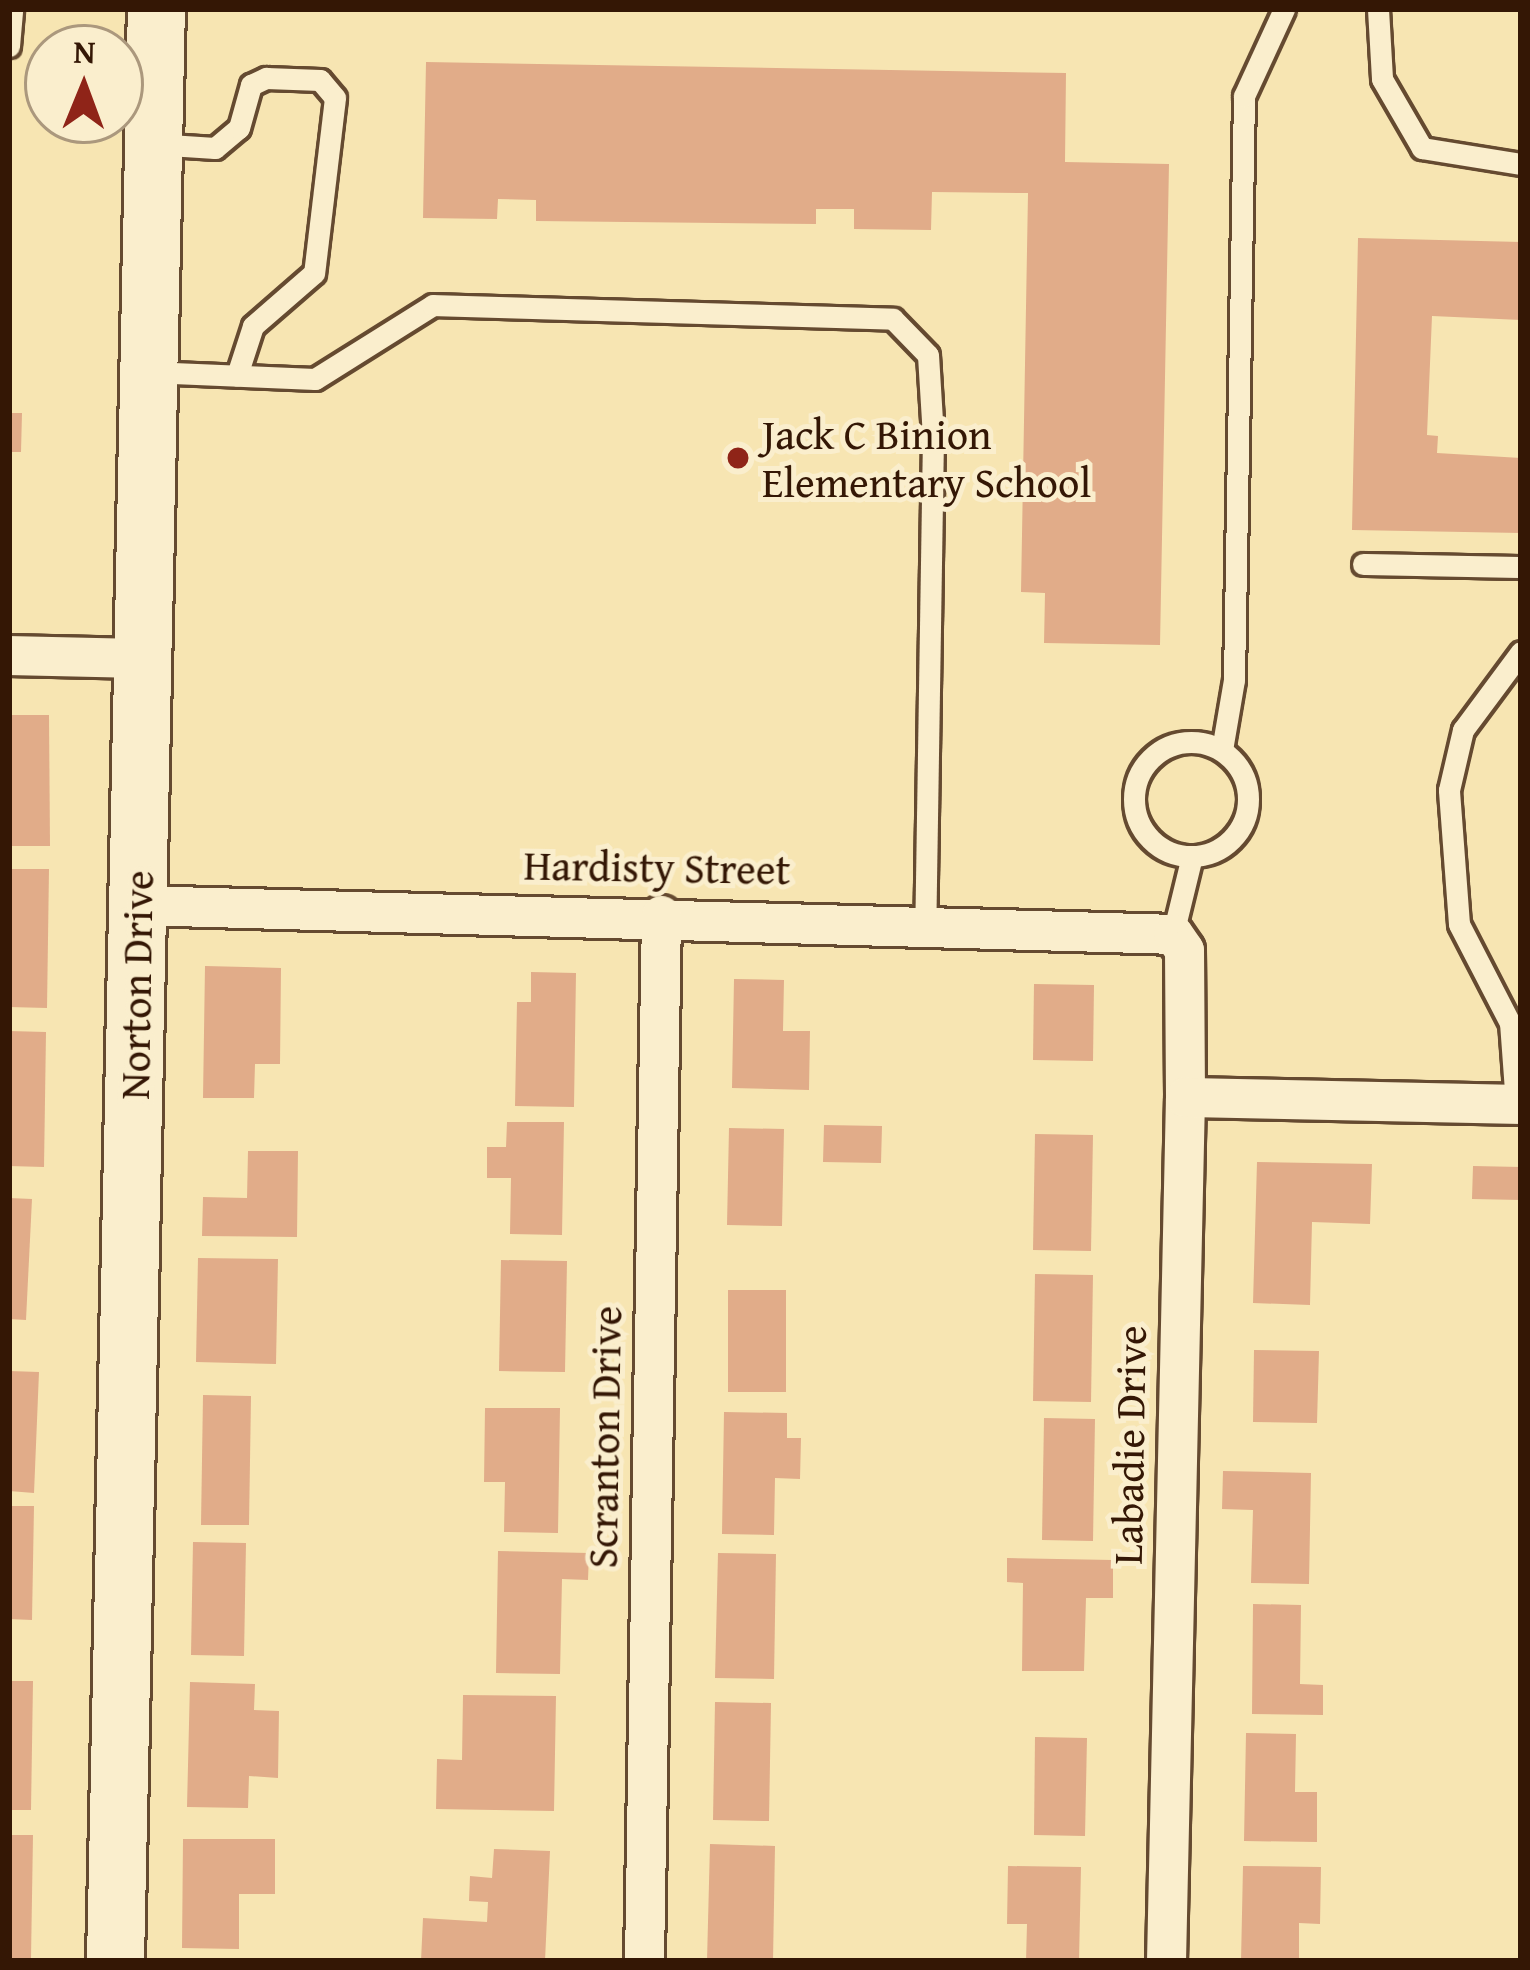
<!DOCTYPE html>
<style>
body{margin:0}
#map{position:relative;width:1530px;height:1970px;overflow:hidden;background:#f7e5b2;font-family:"Gentium Book Plus",serif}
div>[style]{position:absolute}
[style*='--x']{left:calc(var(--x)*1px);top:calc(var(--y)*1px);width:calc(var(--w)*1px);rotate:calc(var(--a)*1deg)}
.building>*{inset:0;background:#e1ac89}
.roads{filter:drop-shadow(3px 0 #654a30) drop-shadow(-3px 0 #654a30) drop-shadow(0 3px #654a30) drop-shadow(0 -3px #654a30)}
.lane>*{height:21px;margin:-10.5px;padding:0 10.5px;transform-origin:10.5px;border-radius:10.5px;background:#faeecd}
.lane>.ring{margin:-10.5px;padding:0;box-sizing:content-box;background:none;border:21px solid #faeecd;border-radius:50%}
.street>*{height:39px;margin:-19.5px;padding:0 19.5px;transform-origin:19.5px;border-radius:19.5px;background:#faeecd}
.secondary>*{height:57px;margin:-28.5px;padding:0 28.5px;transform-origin:28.5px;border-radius:28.5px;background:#faeecd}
.dots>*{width:33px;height:33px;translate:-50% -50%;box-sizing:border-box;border:6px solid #faeecd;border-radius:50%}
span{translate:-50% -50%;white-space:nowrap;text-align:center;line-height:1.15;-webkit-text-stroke:10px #faeecd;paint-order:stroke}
.poi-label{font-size:42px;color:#341705}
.left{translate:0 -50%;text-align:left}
.street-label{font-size:42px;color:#341705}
.frame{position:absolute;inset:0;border:12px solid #341705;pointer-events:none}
.north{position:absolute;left:24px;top:24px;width:120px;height:120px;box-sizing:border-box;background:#faeecd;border:3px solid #ab987d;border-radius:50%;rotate:1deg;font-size:33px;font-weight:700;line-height:48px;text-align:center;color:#341705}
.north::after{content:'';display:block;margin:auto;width:42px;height:54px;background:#8f2418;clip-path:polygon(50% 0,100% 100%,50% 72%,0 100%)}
</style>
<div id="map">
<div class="building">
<div style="clip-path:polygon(426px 62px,1066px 73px,1065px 162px,1169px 164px,1160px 645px,1044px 643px,1045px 593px,1021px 592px,1028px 193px,932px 192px,931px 230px,854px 229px,854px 209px,816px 209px,816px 224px,536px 221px,536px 200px,498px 199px,497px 219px,423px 218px)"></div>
<div style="clip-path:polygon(1358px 238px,1521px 242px,1521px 320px,1432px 316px,1427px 435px,1438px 436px,1437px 453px,1521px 458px,1521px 533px,1352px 530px)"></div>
<div style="clip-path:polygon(9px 413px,22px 413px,21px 452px,9px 452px)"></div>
<div style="clip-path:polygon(9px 715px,49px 715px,50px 846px,9px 846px)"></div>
<div style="clip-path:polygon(9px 869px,49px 869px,47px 1008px,9px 1007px)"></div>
<div style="clip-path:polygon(205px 966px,281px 968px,280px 1064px,255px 1064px,254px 1098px,203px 1098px)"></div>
<div style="clip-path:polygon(531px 972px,576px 973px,574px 1107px,515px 1106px,517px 1002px,531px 1002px)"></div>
<div style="clip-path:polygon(734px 979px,784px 980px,783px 1031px,810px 1031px,809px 1090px,732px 1088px)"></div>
<div style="clip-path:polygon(1034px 984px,1094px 985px,1093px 1061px,1033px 1060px)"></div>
<div style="clip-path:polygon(9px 1031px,46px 1032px,44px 1167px,9px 1166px)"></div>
<div style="clip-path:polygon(507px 1122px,564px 1122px,562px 1235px,510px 1234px,511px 1178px,487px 1178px,487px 1147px,506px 1147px)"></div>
<div style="clip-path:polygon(824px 1125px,882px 1126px,881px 1163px,823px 1162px)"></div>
<div style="clip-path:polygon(729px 1128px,784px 1129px,782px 1226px,727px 1225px)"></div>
<div style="clip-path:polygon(1035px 1134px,1093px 1135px,1091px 1251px,1033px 1250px)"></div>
<div style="clip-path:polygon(248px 1151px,298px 1151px,297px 1237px,202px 1236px,203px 1197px,247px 1198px)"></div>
<div style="clip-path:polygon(1257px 1162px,1372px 1164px,1370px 1224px,1312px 1222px,1310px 1305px,1253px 1303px)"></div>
<div style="clip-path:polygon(1473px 1166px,1521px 1167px,1521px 1200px,1472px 1199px)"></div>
<div style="clip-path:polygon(9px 1198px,32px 1199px,26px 1320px,9px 1319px)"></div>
<div style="clip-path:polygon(198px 1258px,278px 1259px,276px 1364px,196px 1362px)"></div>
<div style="clip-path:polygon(501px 1260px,567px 1261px,565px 1372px,499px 1371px)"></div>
<div style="clip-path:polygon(1035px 1274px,1093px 1275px,1091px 1402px,1033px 1401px)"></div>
<div style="clip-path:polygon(728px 1290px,786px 1290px,786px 1392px,728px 1392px)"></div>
<div style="clip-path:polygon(1254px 1350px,1319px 1351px,1317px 1423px,1253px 1422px)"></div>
<div style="clip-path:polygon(9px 1371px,39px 1372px,34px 1493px,9px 1491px)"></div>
<div style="clip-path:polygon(203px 1395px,251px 1396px,249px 1525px,201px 1525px)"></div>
<div style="clip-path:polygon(485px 1408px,560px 1408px,558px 1533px,504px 1532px,505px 1482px,484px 1482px)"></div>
<div style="clip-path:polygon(724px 1412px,787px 1413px,787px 1438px,801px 1438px,800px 1479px,775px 1478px,774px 1535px,722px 1534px)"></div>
<div style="clip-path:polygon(1044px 1418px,1095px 1419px,1093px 1541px,1042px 1540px)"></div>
<div style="clip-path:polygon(1223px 1471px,1311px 1473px,1309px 1584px,1251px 1583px,1253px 1510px,1222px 1509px)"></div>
<div style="clip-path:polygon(9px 1506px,34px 1506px,32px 1620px,9px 1619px)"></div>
<div style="clip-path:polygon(193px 1542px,246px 1543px,244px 1656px,191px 1655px)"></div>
<div style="clip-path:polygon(498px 1551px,589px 1553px,588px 1580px,562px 1579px,560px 1674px,496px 1673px)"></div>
<div style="clip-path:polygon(718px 1553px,776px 1554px,774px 1679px,715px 1678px)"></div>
<div style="clip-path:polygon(1007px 1558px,1113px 1560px,1113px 1598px,1086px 1598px,1084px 1671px,1022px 1671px,1023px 1583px,1007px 1582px)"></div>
<div style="clip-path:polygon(1253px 1604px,1301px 1605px,1300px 1684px,1323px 1685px,1323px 1715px,1252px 1714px)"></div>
<div style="clip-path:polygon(9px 1681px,33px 1681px,31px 1810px,9px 1810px)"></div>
<div style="clip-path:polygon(190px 1682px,255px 1684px,254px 1710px,279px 1711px,278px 1778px,249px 1776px,248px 1808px,187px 1807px)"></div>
<div style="clip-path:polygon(463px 1695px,556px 1696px,554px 1811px,436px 1809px,437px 1759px,462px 1760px)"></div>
<div style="clip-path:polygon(715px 1702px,771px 1703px,769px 1821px,713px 1820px)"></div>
<div style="clip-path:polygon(1246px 1733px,1296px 1734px,1295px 1792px,1317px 1792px,1317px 1842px,1244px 1841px)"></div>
<div style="clip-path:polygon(1035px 1737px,1087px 1738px,1085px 1836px,1034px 1835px)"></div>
<div style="clip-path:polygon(9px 1835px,33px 1835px,31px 1958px,9px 1958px)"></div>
<div style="clip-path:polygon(183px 1839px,275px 1839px,275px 1894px,239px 1894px,239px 1949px,182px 1948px)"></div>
<div style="clip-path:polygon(710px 1844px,775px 1846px,773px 1961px,707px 1961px)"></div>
<div style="clip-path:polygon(494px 1849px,550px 1851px,545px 1961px,421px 1961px,423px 1918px,487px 1922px,488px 1902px,469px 1901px,470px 1876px,492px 1878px)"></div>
<div style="clip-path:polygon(1008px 1866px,1081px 1867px,1079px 1961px,1026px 1961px,1027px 1924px,1007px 1924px)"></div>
<div style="clip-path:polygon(1243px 1866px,1321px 1867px,1320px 1924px,1299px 1923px,1299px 1961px,1241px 1961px)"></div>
</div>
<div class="roads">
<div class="lane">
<div style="--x:1378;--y:9;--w:70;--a:86.7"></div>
<div style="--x:1382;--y:79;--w:80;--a:59.9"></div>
<div style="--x:1422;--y:148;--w:100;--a:9.2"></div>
<div style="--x:9;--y:46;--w:37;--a:-85"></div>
<div style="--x:153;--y:144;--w:62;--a:3.7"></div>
<div style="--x:215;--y:148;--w:31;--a:-40"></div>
<div style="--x:239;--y:128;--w:45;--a:-74.4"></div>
<div style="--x:251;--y:85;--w:17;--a:-25"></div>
<div style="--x:266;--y:78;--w:54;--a:2.1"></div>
<div style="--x:320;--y:80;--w:23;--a:50"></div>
<div style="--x:335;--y:98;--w:176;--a:96.8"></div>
<div style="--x:314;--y:273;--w:81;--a:139"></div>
<div style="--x:253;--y:326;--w:52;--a:108.1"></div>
<div style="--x:149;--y:372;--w:166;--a:2.4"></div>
<div style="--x:315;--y:379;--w:139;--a:-32.1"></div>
<div style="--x:433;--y:305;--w:460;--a:1.7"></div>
<div style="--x:893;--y:319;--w:50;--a:45.8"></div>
<div style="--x:928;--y:355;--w:81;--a:86.5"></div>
<div style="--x:933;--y:436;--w:486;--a:90.9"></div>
<div style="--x:1363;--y:564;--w:158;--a:1.1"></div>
<div class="ring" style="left:1134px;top:742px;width:93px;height:93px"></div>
<div style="--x:1222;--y:750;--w:71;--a:-80.3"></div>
<div style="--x:1234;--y:680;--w:584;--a:-89.02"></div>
<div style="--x:1244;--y:96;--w:96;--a:-65.3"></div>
<div style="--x:1173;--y:934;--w:80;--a:-76.3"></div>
<div style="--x:1516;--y:1104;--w:81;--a:-94.2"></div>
<div style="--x:1510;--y:1023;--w:111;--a:-117.3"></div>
<div style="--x:1459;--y:924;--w:134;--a:-94.3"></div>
<div style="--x:1449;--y:790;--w:62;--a:-76.9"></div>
<div style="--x:1463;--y:730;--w:97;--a:-53.4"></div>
</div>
<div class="street">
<div style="--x:9;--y:655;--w:133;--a:1.3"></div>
<div style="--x:138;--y:905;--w:1035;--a:1.6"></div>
<div style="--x:1173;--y:934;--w:19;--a:55"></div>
<div style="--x:1184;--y:950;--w:147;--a:89.6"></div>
<div style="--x:1185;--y:1097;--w:864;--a:91.26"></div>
<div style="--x:1185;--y:1097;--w:336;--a:1.2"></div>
<div style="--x:644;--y:1961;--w:1046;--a:-89.07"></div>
</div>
<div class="secondary">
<div style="--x:115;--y:1961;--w:1952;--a:-88.8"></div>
</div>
</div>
<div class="dots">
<div style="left:738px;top:458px;background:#8f2418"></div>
</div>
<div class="poi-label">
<span class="left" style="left:762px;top:458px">Jack C Binion<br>Elementary School</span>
</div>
<div class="street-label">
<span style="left:657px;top:867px;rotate:1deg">Hardisty Street</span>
<span style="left:136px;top:985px;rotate:-89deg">Norton Drive</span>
<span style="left:604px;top:1437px;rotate:-89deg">Scranton Drive</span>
<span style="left:1129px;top:1445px;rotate:-89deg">Labadie Drive</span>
</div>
<div class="frame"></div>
<div class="north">N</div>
</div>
